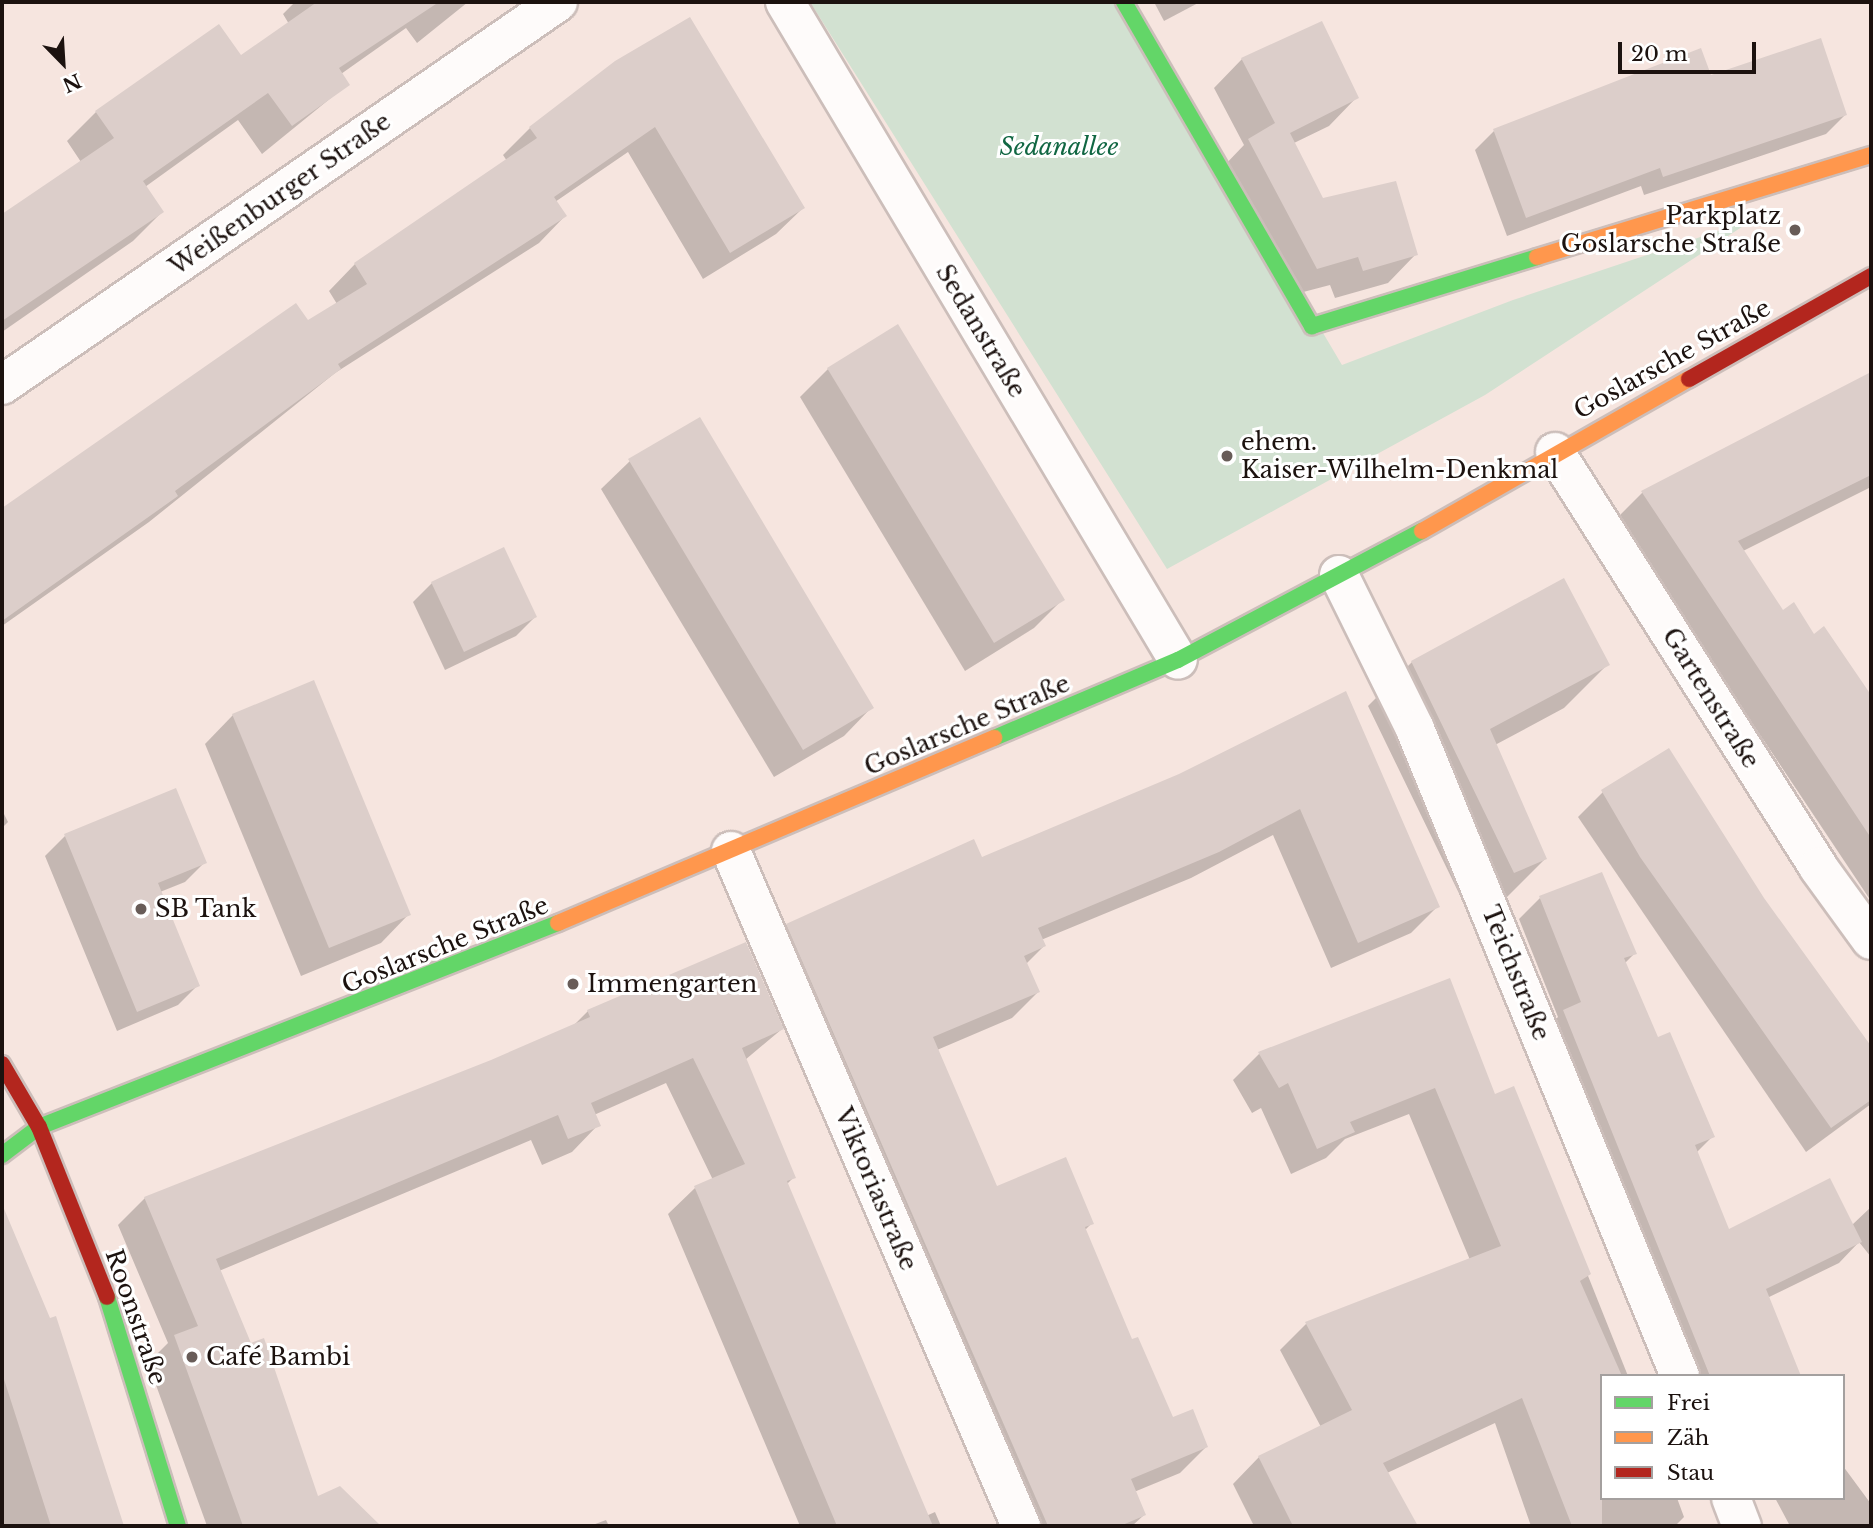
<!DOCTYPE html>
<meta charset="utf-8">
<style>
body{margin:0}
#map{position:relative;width:1873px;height:1528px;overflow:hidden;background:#f6e5df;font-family:"Libre Baskerville",serif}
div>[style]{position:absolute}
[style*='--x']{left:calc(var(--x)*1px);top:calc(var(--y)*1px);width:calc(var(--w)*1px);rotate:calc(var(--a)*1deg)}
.green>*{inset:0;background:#d2e1d1}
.shadow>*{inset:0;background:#0003}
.building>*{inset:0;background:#dcceca}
.roads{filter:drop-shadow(2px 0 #ccbeba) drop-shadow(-2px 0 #ccbeba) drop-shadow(0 2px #ccbeba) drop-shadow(0 -2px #ccbeba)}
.street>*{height:38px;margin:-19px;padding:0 19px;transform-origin:19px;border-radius:19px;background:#fefbfa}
.fast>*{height:16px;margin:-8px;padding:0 8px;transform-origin:8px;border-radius:8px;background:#63d668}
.slow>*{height:16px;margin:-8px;padding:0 8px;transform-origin:8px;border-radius:8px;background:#ff974d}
.jam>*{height:16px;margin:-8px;padding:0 8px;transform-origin:8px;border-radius:8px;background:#b3261e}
.dots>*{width:19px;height:19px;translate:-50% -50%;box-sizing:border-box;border:4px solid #fff;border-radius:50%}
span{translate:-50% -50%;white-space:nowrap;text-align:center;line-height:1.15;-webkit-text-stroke:6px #fff;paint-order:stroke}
.park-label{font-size:24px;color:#116743;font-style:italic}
.street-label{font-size:24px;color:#1c120f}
.poi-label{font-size:24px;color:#1c120f}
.right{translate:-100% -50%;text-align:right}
.left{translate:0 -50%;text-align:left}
.frame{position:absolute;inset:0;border:4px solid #1c120f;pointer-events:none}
.legend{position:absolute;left:1600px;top:1374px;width:245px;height:126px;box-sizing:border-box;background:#fff;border:2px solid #a4a09f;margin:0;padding:9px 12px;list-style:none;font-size:21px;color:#1c120f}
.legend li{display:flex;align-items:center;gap:14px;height:35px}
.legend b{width:35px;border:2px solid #a4a09f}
.north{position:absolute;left:28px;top:28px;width:70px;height:70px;-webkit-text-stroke:5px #fff;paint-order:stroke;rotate:156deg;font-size:19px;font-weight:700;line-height:28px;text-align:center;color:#1c120f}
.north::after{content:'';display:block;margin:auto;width:24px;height:32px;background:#1c120f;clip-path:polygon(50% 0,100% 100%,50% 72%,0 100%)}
.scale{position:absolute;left:1618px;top:42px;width:138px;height:32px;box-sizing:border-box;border:4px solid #1c120f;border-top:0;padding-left:9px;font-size:21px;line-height:24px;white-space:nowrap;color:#1c120f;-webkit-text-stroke:5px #fff;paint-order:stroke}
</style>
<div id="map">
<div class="green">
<div style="clip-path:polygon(810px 2px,1127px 2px,1342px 365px,1513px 300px,1754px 219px,1485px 395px,1167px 569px)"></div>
</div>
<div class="shadow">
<div style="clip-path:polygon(295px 2px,468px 2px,417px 43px,406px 28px,341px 74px,348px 84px,262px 154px,238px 120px,145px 187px,162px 212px,133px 241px,2px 332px,2px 216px,81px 162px,67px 141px,96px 112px,241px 57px,289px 24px,283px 14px)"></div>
<div style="clip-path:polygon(1154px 2px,1200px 2px,1164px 21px)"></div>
<div style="clip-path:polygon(1242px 59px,1357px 97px,1329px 126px,1294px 143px,1322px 200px,1416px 254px,1388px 283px,1335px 298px,1330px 285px,1288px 296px,1221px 169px,1244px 145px,1214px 88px)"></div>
<div style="clip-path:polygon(616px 62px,803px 208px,776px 234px,703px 279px,628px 152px,555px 202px,565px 216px,539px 243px,335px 373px,149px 522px,2px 626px,2px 515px,296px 306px,308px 323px,337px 304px,329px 291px,355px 264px,507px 161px,503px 155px,530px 128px)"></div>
<div style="clip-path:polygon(1710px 78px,1845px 115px,1826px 134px,1644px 195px,1641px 186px,1507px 236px,1475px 150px,1494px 131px)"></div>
<div style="clip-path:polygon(828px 369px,1062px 600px,1034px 628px,965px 671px,800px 397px)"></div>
<div style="clip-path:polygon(1871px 375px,1871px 487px,1743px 551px,1782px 612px,1813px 636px,1824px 629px,1871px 698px,1871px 901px,1616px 519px,1643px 492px)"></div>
<div style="clip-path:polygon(630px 461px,872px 707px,844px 736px,774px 777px,601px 489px)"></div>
<div style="clip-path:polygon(432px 583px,535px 617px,516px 636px,445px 670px,413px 602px)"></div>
<div style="clip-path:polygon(1412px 662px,1608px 664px,1564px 708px,1495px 745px,1545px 859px,1501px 903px,1470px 916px,1368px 706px)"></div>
<div style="clip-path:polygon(1345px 694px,1437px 907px,1411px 933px,1331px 968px,1273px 835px,1191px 878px,1041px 940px,1044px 946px,1026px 964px,1038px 992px,1012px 1018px,937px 1050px,997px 1188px,1092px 1223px,1085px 1230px,1131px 1342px,1172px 1419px,1206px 1447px,1180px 1473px,1134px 1492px,1144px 1515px,1132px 1526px,1011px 1526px,761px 952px,787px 926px,981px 860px,1180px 776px)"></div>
<div style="clip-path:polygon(233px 715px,409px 914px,381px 943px,301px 976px,205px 744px)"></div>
<div style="clip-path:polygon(175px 790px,205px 862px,185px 882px,160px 892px,198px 985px,178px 1005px,117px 1031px,45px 856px,65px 836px)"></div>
<div style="clip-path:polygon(1603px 792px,1762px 899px,1871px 1047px,1871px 1104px,1806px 1152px,1578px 817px)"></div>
<div style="clip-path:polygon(2px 810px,8px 822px,2px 828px)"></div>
<div style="clip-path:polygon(1540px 898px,1635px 953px,1625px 963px,1657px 1040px,1713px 1136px,1696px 1153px,1728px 1231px,1852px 1225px,1871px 1207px,1871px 1257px,1859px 1242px,1839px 1263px,1767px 1298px,1799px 1376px,1683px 1376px,1543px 1032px,1558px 1017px,1519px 919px)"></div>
<div style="clip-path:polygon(588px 1011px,782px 1029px,745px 1060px,794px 1177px,786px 1185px,926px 1516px,935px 1512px,941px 1526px,800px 1526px,668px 1214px,695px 1188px,713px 1180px,666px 1083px,594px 1115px,598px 1125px,572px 1152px,542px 1165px,531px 1140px,219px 1271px,317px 1498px,340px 1488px,379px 1526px,207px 1526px,148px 1363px,168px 1343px,118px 1225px,145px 1198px,492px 1061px,573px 1026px)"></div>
<div style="clip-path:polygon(1259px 1054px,1494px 1097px,1513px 1088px,1628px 1376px,1602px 1376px,1602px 1498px,1677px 1498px,1684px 1517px,1675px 1526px,1531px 1526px,1495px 1423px,1387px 1473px,1416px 1526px,1254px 1526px,1233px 1484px,1259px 1457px,1321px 1427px,1280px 1350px,1306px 1324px,1470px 1260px,1409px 1114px,1345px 1139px,1326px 1158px,1291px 1174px,1261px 1108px,1252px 1113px,1233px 1080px)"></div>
<div style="clip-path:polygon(17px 1244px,49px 1321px,54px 1319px,122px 1526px,2px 1526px,2px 1250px)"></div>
<div style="clip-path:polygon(1843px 1466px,1871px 1504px,1871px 1526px,1790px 1526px,1775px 1498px,1843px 1498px)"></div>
<div style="clip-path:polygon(606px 1520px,609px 1526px,590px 1526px)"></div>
</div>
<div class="building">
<div style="clip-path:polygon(317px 2px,439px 2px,339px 68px,350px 85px,292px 126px,268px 93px,143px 181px,164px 212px,2px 321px,2px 214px,114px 138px,95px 111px,219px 24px,241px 55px)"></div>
<div style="clip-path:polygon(690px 17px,805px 208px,730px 253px,655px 127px,554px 197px,567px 216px,338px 364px,341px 369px,175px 491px,178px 496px,2px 621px,2px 508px,296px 303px,308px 320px,367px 284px,354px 263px,537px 138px,529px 127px,615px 61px)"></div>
<div style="clip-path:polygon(1322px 21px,1359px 98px,1290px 133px,1323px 198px,1396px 181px,1418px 255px,1363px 271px,1358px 257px,1317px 269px,1248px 139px,1275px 123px,1241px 58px)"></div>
<div style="clip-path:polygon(1821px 38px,1847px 115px,1663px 177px,1660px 168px,1526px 218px,1493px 129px,1701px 48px,1711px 75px)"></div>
<div style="clip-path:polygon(898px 324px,1065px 600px,994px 643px,827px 368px)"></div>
<div style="clip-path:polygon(1871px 372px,1871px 475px,1738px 541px,1783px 610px,1794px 602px,1814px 634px,1824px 626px,1871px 695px,1871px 838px,1641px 491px)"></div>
<div style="clip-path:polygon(700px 417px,874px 708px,803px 750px,628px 459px)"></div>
<div style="clip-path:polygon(504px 547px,537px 617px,464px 652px,431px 582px)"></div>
<div style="clip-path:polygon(1564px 578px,1610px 665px,1490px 729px,1547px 859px,1514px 873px,1411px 661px)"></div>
<div style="clip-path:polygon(314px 680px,411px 915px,329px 948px,232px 714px)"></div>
<div style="clip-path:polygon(1346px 691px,1440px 907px,1358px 943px,1300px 809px,1219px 852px,1038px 928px,1046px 946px,1024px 956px,1040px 992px,933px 1037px,997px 1186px,1066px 1157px,1094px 1224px,1085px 1227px,1132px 1339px,1138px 1337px,1173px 1417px,1193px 1409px,1208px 1447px,1131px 1479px,1146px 1515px,1120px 1526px,1048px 1526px,786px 924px,974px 839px,982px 857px,1179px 774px)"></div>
<div style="clip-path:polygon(1669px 748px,1764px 898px,1871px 1046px,1871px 1100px,1831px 1128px,1640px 857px,1601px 790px)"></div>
<div style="clip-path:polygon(176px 788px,207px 863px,158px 883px,200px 986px,137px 1012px,64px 834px)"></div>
<div style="clip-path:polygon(1602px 872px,1637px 954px,1624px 958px,1658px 1037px,1670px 1032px,1715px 1137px,1695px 1145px,1729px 1229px,1830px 1178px,1862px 1242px,1766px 1289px,1801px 1376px,1710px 1376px,1563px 1010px,1581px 1002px,1539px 896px)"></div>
<div style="clip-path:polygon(746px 942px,784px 1029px,742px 1048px,796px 1178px,787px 1181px,933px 1526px,837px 1526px,694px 1186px,745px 1164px,693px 1058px,591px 1103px,601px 1126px,568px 1139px,558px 1115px,216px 1259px,251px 1343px,264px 1338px,318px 1496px,340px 1486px,381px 1526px,243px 1526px,174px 1335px,198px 1326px,144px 1197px,491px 1060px,590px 1017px,587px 1010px)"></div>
<div style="clip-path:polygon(1450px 978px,1495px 1094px,1514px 1086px,1591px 1274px,1580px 1281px,1622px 1376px,1602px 1376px,1602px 1526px,1572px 1526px,1522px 1398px,1383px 1463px,1418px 1526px,1293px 1526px,1258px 1456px,1352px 1410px,1305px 1322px,1501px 1246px,1435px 1088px,1350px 1122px,1355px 1132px,1317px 1149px,1288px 1083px,1279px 1088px,1258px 1052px)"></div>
<div style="clip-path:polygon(2px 1204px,50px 1318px,56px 1316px,124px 1526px,51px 1526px,2px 1373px)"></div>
</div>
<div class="roads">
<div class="street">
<div style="--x:785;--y:2;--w:766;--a:59.15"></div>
<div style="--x:2;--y:385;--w:675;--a:-34.56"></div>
<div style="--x:1555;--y:452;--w:491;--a:57.6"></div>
<div style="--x:1818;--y:867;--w:90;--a:54"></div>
<div style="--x:1339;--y:575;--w:172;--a:63.7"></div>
<div style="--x:1415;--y:729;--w:699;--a:67.73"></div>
<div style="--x:731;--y:851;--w:735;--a:66.75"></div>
<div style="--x:1731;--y:1498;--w:30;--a:69"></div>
</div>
<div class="fast">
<div style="--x:1124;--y:2;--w:375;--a:59.9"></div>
<div style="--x:1312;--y:326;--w:235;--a:-17"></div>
<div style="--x:994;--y:738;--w:200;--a:-23"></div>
<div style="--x:1178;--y:660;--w:276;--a:-27.9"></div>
<div style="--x:2;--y:1155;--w:46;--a:-37.1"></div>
<div style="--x:39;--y:1127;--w:558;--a:-21.46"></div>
<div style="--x:107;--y:1297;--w:240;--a:72.8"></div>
</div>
<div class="slow">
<div style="--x:1537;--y:257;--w:349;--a:-17"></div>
<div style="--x:1422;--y:531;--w:307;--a:-29.7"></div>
<div style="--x:558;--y:923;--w:474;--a:-23"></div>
</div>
<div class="jam">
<div style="--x:1689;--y:379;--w:209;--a:-29.5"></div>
<div style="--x:2;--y:1064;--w:73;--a:59.6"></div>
<div style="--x:39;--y:1127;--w:183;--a:68.2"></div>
</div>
</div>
<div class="dots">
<div style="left:1795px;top:230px;background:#685c58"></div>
<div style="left:1227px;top:456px;background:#685c58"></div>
<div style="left:141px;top:909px;background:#685c58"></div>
<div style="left:573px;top:984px;background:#685c58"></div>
<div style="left:192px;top:1357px;background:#685c58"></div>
</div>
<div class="park-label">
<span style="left:1059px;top:147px">Sedanallee</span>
</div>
<div class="street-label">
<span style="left:280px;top:194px;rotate:-35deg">Weißenburger Straße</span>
<span style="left:981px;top:331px;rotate:59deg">Sedanstraße</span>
<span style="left:1672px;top:359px;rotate:-29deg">Goslarsche Straße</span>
<span style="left:1711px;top:698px;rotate:58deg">Gartenstraße</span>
<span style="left:967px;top:725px;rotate:-23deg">Goslarsche Straße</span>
<span style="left:445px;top:945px;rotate:-22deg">Goslarsche Straße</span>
<span style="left:1516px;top:973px;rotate:68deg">Teichstraße</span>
<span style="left:876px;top:1189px;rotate:67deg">Viktoriastraße</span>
<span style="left:136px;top:1317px;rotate:71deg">Roonstraße</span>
</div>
<div class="poi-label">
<span class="right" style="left:1781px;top:230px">Parkplatz<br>Goslarsche Straße</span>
<span class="left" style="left:1241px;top:456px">ehem.<br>Kaiser-Wilhelm-Denkmal</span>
<span class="left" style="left:155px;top:909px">SB Tank</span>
<span class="left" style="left:587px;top:984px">Immengarten</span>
<span class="left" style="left:206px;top:1357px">Café Bambi</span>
</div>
<div class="frame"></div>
<ul class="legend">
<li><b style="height:9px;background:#63d668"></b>Frei</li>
<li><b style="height:9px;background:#ff974d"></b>Zäh</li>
<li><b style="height:9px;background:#b3261e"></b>Stau</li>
</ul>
<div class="north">N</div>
<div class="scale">20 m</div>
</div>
